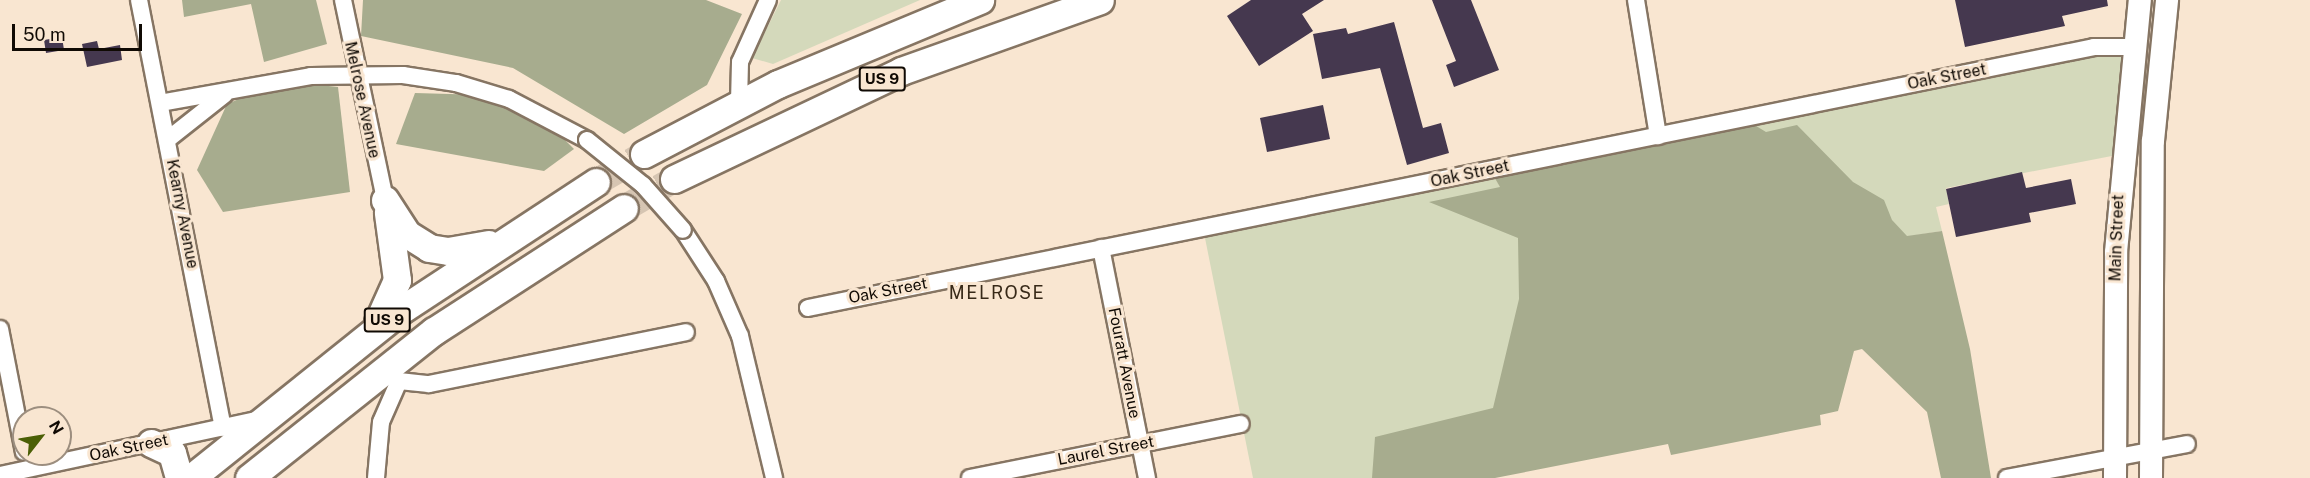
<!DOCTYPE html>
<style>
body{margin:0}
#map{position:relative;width:2310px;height:478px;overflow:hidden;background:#f9e6d1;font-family:"Public Sans",sans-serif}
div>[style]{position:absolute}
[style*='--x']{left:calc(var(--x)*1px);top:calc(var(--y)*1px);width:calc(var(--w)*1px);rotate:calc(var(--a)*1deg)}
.green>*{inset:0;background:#d4d9bb}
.forest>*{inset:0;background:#a7ac8e}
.building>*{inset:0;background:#45384f}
.trunk-tunnel>*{height:27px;margin-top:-13.5px;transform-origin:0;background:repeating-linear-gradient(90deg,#d6c5b2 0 27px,transparent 0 41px)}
.roads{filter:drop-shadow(2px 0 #867563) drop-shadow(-2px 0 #867563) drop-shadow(0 2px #867563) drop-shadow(0 -2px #867563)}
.minor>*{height:16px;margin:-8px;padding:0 8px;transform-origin:8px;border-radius:8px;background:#fff}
.secondary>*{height:22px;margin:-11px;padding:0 11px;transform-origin:11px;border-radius:11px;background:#fff}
.trunk>*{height:27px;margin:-13.5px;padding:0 13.5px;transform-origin:13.5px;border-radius:13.5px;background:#fff}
.bridges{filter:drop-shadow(2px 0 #867563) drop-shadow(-2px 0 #867563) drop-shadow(0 2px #867563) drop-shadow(0 -2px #867563)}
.minor-bridge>*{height:16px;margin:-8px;padding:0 8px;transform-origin:8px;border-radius:8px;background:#fff}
span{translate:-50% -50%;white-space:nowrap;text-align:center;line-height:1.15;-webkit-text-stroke:6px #f9e6d1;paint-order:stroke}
.shield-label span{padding:2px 4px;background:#f9e6d1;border:2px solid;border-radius:4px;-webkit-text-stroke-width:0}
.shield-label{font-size:15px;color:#100a04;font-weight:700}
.street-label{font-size:16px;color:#100a04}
.neighbourhood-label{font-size:18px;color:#372918;letter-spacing:1.5px}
.north{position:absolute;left:12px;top:406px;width:60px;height:60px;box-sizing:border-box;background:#f9e6d1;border:2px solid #9c8e7f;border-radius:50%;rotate:59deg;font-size:16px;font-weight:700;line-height:24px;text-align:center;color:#100a04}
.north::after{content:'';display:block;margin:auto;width:21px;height:27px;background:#4b5f05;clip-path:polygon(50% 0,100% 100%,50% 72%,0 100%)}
.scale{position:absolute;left:12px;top:24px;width:130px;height:27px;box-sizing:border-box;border:3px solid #100a04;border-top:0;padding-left:8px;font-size:18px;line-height:21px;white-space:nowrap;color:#100a04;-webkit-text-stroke:4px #f9e6d1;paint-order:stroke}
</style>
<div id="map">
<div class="green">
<div style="clip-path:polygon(781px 0,920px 0,773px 64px,752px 58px)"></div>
<div style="clip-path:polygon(2133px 47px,2122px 154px,1946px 188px,1949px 204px,1936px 207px,1942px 231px,1898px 238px,1743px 118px)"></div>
<div style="clip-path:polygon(1490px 170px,1553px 274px,1478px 478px,1253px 478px,1203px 228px)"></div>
</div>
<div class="forest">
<div style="clip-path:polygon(182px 0,316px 0,327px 44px,264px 62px,251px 4px,184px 17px)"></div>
<div style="clip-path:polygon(363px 0,706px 0,742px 14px,707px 85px,624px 134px,513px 68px,361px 36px)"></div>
<div style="clip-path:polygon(282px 81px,338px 87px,350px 192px,223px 212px,197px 170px,227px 104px)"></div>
<div style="clip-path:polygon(415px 93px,521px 96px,574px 149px,544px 171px,396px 144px)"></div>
<div style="clip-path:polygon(1743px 118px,1766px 132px,1797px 125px,1853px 182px,1884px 200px,1892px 220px,1907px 236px,1942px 231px,1970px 349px,1991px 478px,1941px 478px,1927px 412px,1862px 349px,1854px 351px,1838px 411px,1820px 415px,1821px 425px,1671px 455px,1668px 444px,1495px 478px,1372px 478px,1375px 437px,1493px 408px,1519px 299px,1518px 238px,1429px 202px,1500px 187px,1490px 170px)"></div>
</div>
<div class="building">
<div style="clip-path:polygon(1251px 0,1324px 0,1302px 14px,1313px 31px,1259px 66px,1227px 16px)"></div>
<div style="clip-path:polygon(1432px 0,1471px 0,1499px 70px,1454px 87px,1446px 65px,1456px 61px)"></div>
<div style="clip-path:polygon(1955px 0,2107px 0,2108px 6px,2062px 16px,2065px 26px,1965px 47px)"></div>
<div style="clip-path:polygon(1394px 22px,1423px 128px,1441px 123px,1449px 153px,1407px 165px,1380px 68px,1322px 79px,1313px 34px,1346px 28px,1348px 34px)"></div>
<div style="clip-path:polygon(62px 37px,64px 50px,46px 53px,44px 40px)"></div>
<div style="clip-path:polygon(97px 41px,99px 49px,120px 45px,122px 60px,87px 67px,82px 44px)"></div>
<div style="clip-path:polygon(1323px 105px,1330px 139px,1267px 152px,1260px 118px)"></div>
<div style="clip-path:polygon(2022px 172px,2026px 188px,2071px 179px,2076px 204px,2029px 213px,2031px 222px,1956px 237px,1946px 189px)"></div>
</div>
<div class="trunk-tunnel">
<div style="--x:596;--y:182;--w:56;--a:-30.3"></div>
<div style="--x:624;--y:208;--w:58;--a:-30.1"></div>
</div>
<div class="roads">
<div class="minor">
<div style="--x:139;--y:0;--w:436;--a:78.9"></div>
<div style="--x:343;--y:0;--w:204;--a:78.1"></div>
<div style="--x:1636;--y:0;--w:138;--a:80.8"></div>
<div style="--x:160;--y:103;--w:153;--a:-10.1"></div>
<div style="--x:311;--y:76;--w:92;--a:-0.6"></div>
<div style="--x:403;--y:75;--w:54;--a:8.6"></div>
<div style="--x:456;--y:83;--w:55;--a:16.8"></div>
<div style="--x:509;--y:99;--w:88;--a:27.7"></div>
<div style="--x:739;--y:103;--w:41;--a:-88.6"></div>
<div style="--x:740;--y:62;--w:68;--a:-65.7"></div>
<div style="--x:167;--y:140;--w:73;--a:-38.3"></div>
<div style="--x:683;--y:230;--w:61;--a:57.1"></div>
<div style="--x:716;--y:281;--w:60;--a:66.4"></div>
<div style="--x:740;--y:336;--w:146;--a:76.5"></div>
<div style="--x:1101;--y:248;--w:235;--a:78.7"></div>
<div style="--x:808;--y:308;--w:1312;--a:-11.47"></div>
<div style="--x:2094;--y:47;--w:39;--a:0"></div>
<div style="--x:0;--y:329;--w:125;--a:79"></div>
<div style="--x:0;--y:475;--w:263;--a:-12.1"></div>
<div style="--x:376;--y:478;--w:56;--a:-84.9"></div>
<div style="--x:381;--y:422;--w:45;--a:-66.3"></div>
<div style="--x:399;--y:381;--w:30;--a:6"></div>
<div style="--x:429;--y:384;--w:262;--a:-11.4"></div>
<div style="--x:970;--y:478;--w:276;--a:-11.3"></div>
<div style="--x:2007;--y:478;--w:183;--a:-10.7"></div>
</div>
<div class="secondary">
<div style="--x:2115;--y:478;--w:226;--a:-89.7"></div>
<div style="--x:2116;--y:252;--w:253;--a:-84.6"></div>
<div style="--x:2151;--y:478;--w:337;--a:-89.7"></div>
<div style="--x:2153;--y:141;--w:142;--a:-84.3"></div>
</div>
<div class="trunk">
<div style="--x:644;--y:154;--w:151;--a:-27.6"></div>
<div style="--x:778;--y:84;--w:219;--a:-22.6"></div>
<div style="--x:674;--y:179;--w:251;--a:-25.4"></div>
<div style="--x:901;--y:71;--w:211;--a:-19.6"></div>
<div style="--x:385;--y:200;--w:40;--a:57.1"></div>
<div style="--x:407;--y:234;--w:26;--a:32"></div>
<div style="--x:429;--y:248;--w:19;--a:9"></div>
<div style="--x:448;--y:251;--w:41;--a:-9.9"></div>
<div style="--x:378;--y:322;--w:46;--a:-65.7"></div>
<div style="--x:397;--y:280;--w:68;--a:-97.7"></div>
<div style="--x:151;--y:443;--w:23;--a:25"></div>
<div style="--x:172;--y:453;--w:26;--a:74"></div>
<div style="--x:191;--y:478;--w:269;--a:-38.7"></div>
<div style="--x:401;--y:310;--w:233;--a:-33.3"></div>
<div style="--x:249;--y:478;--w:236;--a:-38.5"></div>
<div style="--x:434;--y:331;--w:226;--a:-32.9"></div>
</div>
</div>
<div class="bridges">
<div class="minor-bridge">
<div style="--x:587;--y:140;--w:72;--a:38.8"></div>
<div style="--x:643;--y:185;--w:60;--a:48.4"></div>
</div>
</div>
<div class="shield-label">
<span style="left:882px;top:79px">US 9</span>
<span style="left:387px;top:320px">US 9</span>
</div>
<div class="street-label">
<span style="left:1947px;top:77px;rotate:-11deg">Oak Street</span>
<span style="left:362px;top:100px;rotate:78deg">Melrose Avenue</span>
<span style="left:1470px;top:174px;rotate:-12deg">Oak Street</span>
<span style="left:182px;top:214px;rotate:79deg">Kearny Avenue</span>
<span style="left:2117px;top:238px;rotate:-88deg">Main Street</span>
<span style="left:888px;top:291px;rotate:-11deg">Oak Street</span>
<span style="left:1124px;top:363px;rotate:79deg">Fouratt Avenue</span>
<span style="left:129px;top:448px;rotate:-12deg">Oak Street</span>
<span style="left:1106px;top:451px;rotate:-11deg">Laurel Street</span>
</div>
<div class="neighbourhood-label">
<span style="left:997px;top:293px">MELROSE</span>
</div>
<div class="north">N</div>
<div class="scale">50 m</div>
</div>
